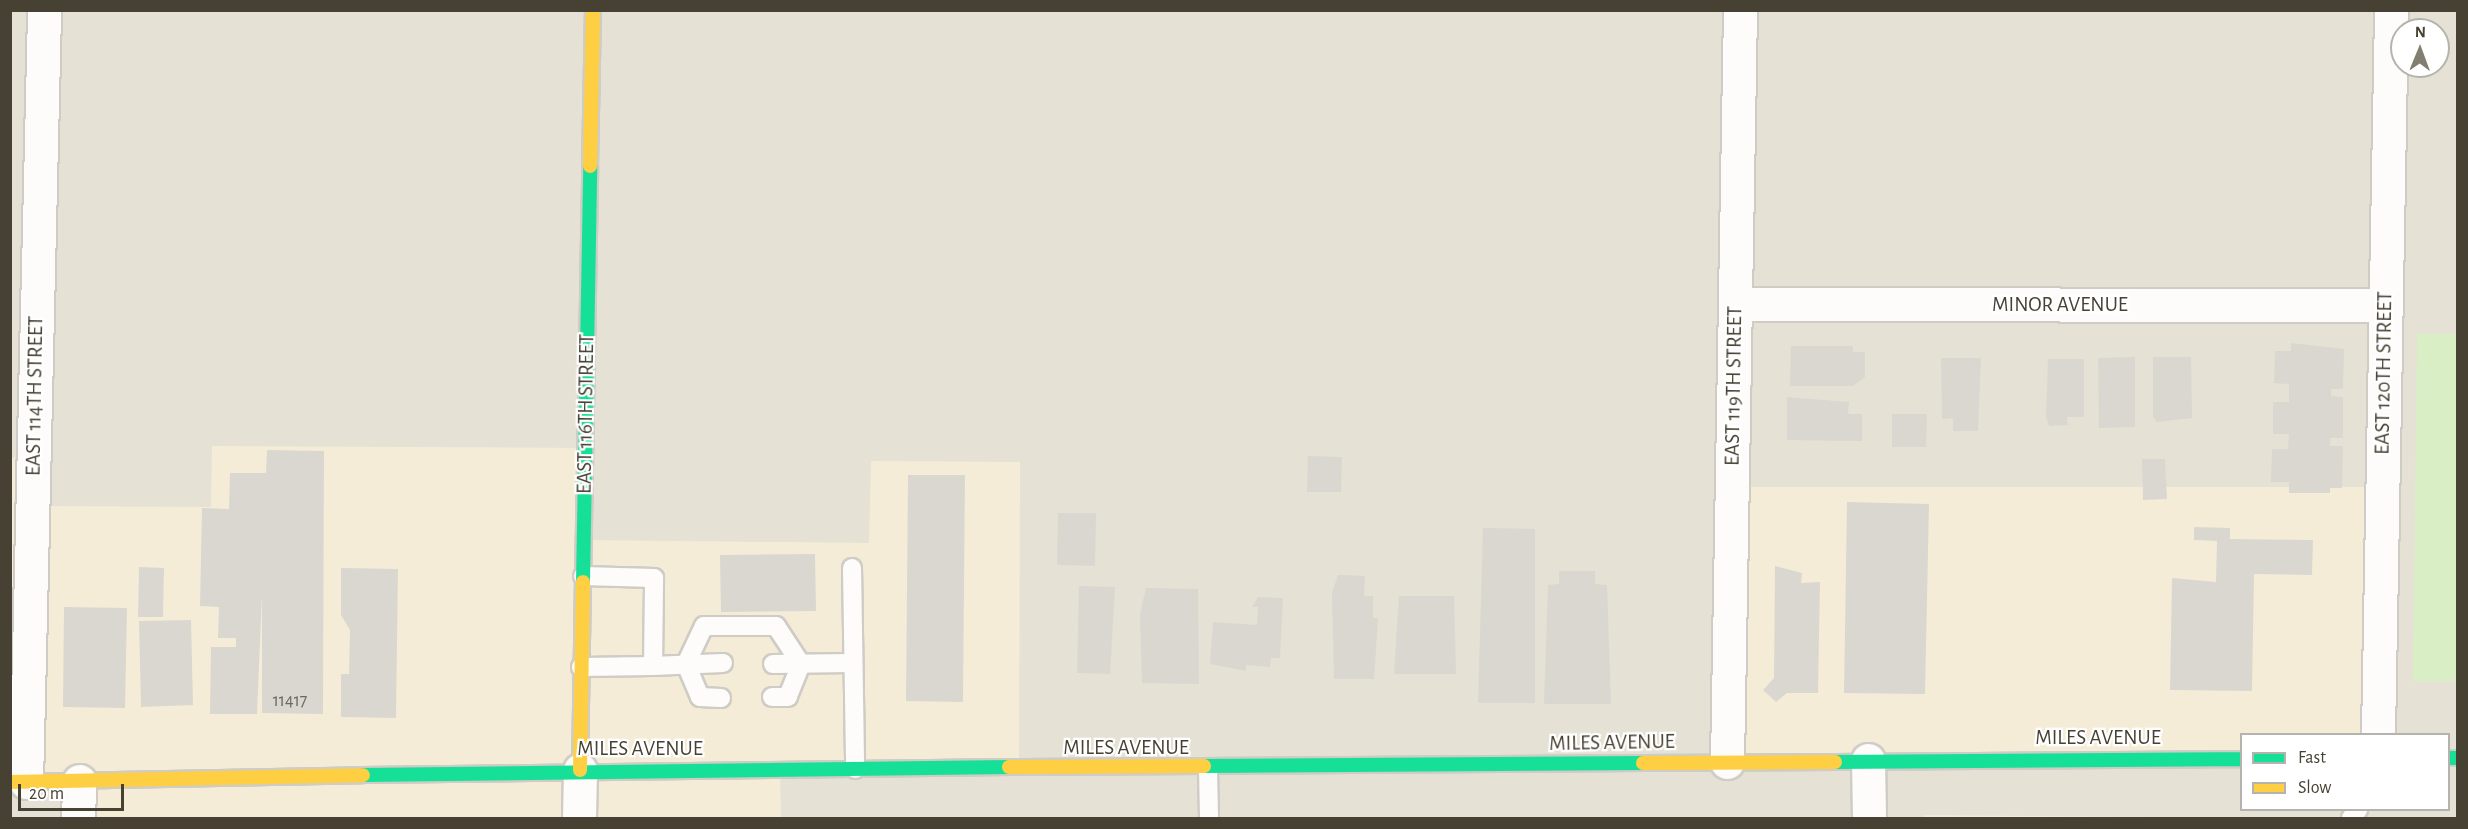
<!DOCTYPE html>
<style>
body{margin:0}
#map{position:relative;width:2468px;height:829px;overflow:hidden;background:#f0eee7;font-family:"Alegreya Sans",sans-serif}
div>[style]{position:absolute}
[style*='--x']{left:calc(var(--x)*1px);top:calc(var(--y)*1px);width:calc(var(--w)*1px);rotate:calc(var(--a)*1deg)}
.residential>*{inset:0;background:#e5e1d4}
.commercial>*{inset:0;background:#f5ecd8}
.education>*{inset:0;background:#efebd8}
.green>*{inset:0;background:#d9eec4}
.building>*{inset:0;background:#dad7d0}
.roads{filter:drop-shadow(2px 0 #ceccc5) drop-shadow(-2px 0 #ceccc5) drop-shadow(0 2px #ceccc5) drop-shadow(0 -2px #ceccc5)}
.lane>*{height:18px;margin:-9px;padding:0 9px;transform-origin:9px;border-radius:9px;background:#fdfcfb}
.street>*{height:33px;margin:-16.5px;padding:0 16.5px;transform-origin:16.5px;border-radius:16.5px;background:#fdfcfb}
.fast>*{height:14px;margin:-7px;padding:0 7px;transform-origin:7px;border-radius:7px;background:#16e098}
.slow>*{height:14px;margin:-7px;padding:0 7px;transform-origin:7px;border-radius:7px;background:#ffcf43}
span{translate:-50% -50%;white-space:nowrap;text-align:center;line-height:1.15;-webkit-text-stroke:4.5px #fff;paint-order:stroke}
.number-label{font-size:18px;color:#6c675b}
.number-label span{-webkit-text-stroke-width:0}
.street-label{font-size:21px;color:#474133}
.frame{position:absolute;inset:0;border:12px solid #474133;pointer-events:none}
.legend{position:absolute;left:2240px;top:733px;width:210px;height:78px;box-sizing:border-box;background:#fff;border:2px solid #b5b3ad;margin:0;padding:8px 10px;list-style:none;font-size:18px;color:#474133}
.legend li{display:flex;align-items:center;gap:12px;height:30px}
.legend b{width:30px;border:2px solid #b5b3ad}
.north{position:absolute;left:2390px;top:18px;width:60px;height:60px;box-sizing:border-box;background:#fff;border:2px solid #b5b3ad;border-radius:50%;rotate:1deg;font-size:16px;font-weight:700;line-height:24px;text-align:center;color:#474133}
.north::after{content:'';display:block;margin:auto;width:21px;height:27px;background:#827e72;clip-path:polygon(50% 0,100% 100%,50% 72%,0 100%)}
.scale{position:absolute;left:18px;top:784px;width:106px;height:27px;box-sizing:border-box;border:3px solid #474133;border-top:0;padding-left:8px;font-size:18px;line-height:21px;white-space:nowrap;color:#474133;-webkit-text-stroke:4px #fff;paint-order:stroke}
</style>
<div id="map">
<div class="residential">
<div style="clip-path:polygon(evenodd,11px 11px,2457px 11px,2457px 818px,11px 818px,11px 11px,2402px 30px,2438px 30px,2438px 66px,2402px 66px,2402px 30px,11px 11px,2242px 734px,2448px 734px,2448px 810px,2242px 810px,2242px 734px)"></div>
</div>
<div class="commercial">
<div style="clip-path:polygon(212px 446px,585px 448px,584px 540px,869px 543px,871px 461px,1020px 462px,1019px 769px,780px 770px,781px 818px,78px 818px,79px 781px,11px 782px,11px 458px,33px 459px,33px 506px,211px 507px)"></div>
<div style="clip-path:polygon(1732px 487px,2382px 487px,2378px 734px,2242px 734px,2241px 759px,1727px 762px)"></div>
</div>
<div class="education">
<div style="clip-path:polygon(1924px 815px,2274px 818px,1924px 818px)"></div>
</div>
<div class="green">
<div style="clip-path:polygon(2417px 334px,2457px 334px,2457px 681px,2413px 681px)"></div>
</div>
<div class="building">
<div style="clip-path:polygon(2291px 343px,2344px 349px,2343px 389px,2331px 389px,2331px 396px,2343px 397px,2343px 438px,2330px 438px,2330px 446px,2343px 446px,2342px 488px,2330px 488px,2330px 493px,2289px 493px,2289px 482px,2271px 482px,2272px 449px,2288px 449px,2289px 434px,2273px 434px,2273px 402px,2289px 402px,2289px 384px,2274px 383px,2275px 351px,2291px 351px)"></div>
<div style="clip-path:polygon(1791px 346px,1853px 346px,1853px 352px,1865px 352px,1865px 377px,1853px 386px,1790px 386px)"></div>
<div style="clip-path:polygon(2135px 357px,2135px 427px,2099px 428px,2098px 358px)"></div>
<div style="clip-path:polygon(2153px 357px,2191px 357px,2192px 418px,2157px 422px,2153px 416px)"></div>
<div style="clip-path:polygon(1941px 358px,1981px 358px,1978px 431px,1953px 431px,1953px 418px,1942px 419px)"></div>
<div style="clip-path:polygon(2048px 359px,2084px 359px,2084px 417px,2067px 417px,2068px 425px,2049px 426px,2046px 417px)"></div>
<div style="clip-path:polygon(1787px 397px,1849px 402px,1848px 414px,1862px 414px,1862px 441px,1787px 440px)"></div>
<div style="clip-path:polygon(1892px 414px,1927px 414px,1926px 447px,1892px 447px)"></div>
<div style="clip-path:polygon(267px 450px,324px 451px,323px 714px,262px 713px,262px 594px,257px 714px,210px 714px,211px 647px,236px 647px,236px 638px,218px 638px,219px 607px,200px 606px,202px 508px,229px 509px,230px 473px,266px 473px)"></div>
<div style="clip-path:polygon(1308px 456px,1342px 457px,1341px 492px,1307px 492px)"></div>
<div style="clip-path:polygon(2142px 459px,2165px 459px,2167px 499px,2143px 500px)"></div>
<div style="clip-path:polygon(908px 475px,965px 475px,963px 702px,906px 701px)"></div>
<div style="clip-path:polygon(1847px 502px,1929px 504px,1925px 694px,1844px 693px)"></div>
<div style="clip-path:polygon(1058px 513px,1096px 513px,1095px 566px,1057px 565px)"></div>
<div style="clip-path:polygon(2194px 527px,2230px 528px,2230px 539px,2313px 540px,2312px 575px,2254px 574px,2252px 691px,2170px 690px,2172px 578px,2216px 582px,2217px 541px,2194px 540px)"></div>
<div style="clip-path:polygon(1483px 528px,1535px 529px,1535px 703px,1478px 703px)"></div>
<div style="clip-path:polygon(815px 554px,816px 611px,721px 612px,720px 555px)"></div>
<div style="clip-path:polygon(1775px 566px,1802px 573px,1801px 583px,1820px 582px,1818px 693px,1787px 693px,1776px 702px,1763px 690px,1774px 678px)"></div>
<div style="clip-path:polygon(139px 567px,164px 568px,163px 617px,138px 617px)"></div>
<div style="clip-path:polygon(341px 568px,398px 569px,396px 718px,341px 717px,341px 674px,349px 674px,350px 630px,341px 615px)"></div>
<div style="clip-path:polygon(1559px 571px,1595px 571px,1595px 584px,1607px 585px,1611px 704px,1544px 704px,1548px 585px,1559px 584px)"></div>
<div style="clip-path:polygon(1338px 575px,1365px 576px,1364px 596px,1373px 596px,1373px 618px,1378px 618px,1374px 679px,1334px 679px,1332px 593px)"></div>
<div style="clip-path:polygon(1079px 586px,1115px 587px,1110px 674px,1077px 673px)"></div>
<div style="clip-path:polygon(1146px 588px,1198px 589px,1199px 684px,1142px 683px,1140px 614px)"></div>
<div style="clip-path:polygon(1399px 596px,1454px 596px,1456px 674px,1394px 674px)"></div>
<div style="clip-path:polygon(1258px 597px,1283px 598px,1280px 658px,1271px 658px,1270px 667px,1246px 665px,1246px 671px,1210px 664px,1213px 622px,1257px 625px,1258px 607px,1252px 607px)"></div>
<div style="clip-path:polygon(64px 607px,127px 608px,125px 708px,63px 707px)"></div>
<div style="clip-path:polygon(191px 620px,193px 705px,141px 707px,139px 621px)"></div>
</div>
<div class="roads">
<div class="lane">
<div style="--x:852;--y:568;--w:201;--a:89.1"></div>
<div style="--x:773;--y:664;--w:79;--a:-0.7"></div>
<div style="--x:653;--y:666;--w:70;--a:-2.5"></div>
<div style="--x:581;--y:667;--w:72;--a:-0.8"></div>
<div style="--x:653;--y:666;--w:88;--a:-89.3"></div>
<div style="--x:654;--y:578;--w:71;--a:-178.4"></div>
<div style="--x:721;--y:698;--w:21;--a:-177"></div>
<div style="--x:700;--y:697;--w:36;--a:-113"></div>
<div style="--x:686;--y:664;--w:42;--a:-64.7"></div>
<div style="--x:704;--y:626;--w:72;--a:0"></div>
<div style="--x:776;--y:626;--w:45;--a:56.7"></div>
<div style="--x:801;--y:664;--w:35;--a:112"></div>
<div style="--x:788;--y:697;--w:16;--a:180"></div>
<div style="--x:1208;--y:769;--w:49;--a:88.8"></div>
<div style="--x:2351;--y:818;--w:11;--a:-49"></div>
</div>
<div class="street">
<div style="--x:1735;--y:304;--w:650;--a:0.09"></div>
<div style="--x:2378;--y:734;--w:724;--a:-88.97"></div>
<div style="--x:1868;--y:760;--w:58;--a:89"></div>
<div style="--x:1727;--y:762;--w:752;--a:-89.01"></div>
<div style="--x:26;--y:782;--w:772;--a:-88.66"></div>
<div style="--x:78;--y:818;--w:37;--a:-88"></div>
<div style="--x:579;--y:818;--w:48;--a:-88.8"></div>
</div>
<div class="fast">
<div style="--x:583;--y:582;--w:416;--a:-89"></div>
<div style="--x:2448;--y:758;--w:10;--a:0"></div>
<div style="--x:1835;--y:762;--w:407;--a:-0.4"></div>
<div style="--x:1204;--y:766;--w:439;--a:-0.4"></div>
<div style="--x:363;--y:775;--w:646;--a:-0.71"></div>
</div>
<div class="slow">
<div style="--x:590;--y:166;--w:156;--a:-88.9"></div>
<div style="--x:1643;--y:763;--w:192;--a:-0.3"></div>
<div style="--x:1009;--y:767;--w:195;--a:-0.3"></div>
<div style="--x:580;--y:770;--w:188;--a:-89.1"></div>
<div style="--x:10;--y:782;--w:353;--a:-1.1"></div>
</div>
</div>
<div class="number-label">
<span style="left:290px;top:701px">11417</span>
</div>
<div class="street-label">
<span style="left:2060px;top:305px">MINOR AVENUE</span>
<span style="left:2384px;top:373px;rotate:-89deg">EAST 120TH STREET</span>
<span style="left:1734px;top:386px;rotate:-89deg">EAST 119TH STREET</span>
<span style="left:35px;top:396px;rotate:-89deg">EAST 114TH STREET</span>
<span style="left:586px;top:414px;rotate:-89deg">EAST 116TH STREET</span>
<span style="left:2098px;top:738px">MILES AVENUE</span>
<span style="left:1612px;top:743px;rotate:-1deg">MILES AVENUE</span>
<span style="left:1126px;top:748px">MILES AVENUE</span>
<span style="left:640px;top:749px">MILES AVENUE</span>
</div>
<div class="frame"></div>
<ul class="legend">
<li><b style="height:8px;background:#16e098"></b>Fast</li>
<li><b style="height:8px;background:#ffcf43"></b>Slow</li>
</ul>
<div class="north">N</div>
<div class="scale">20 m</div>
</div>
